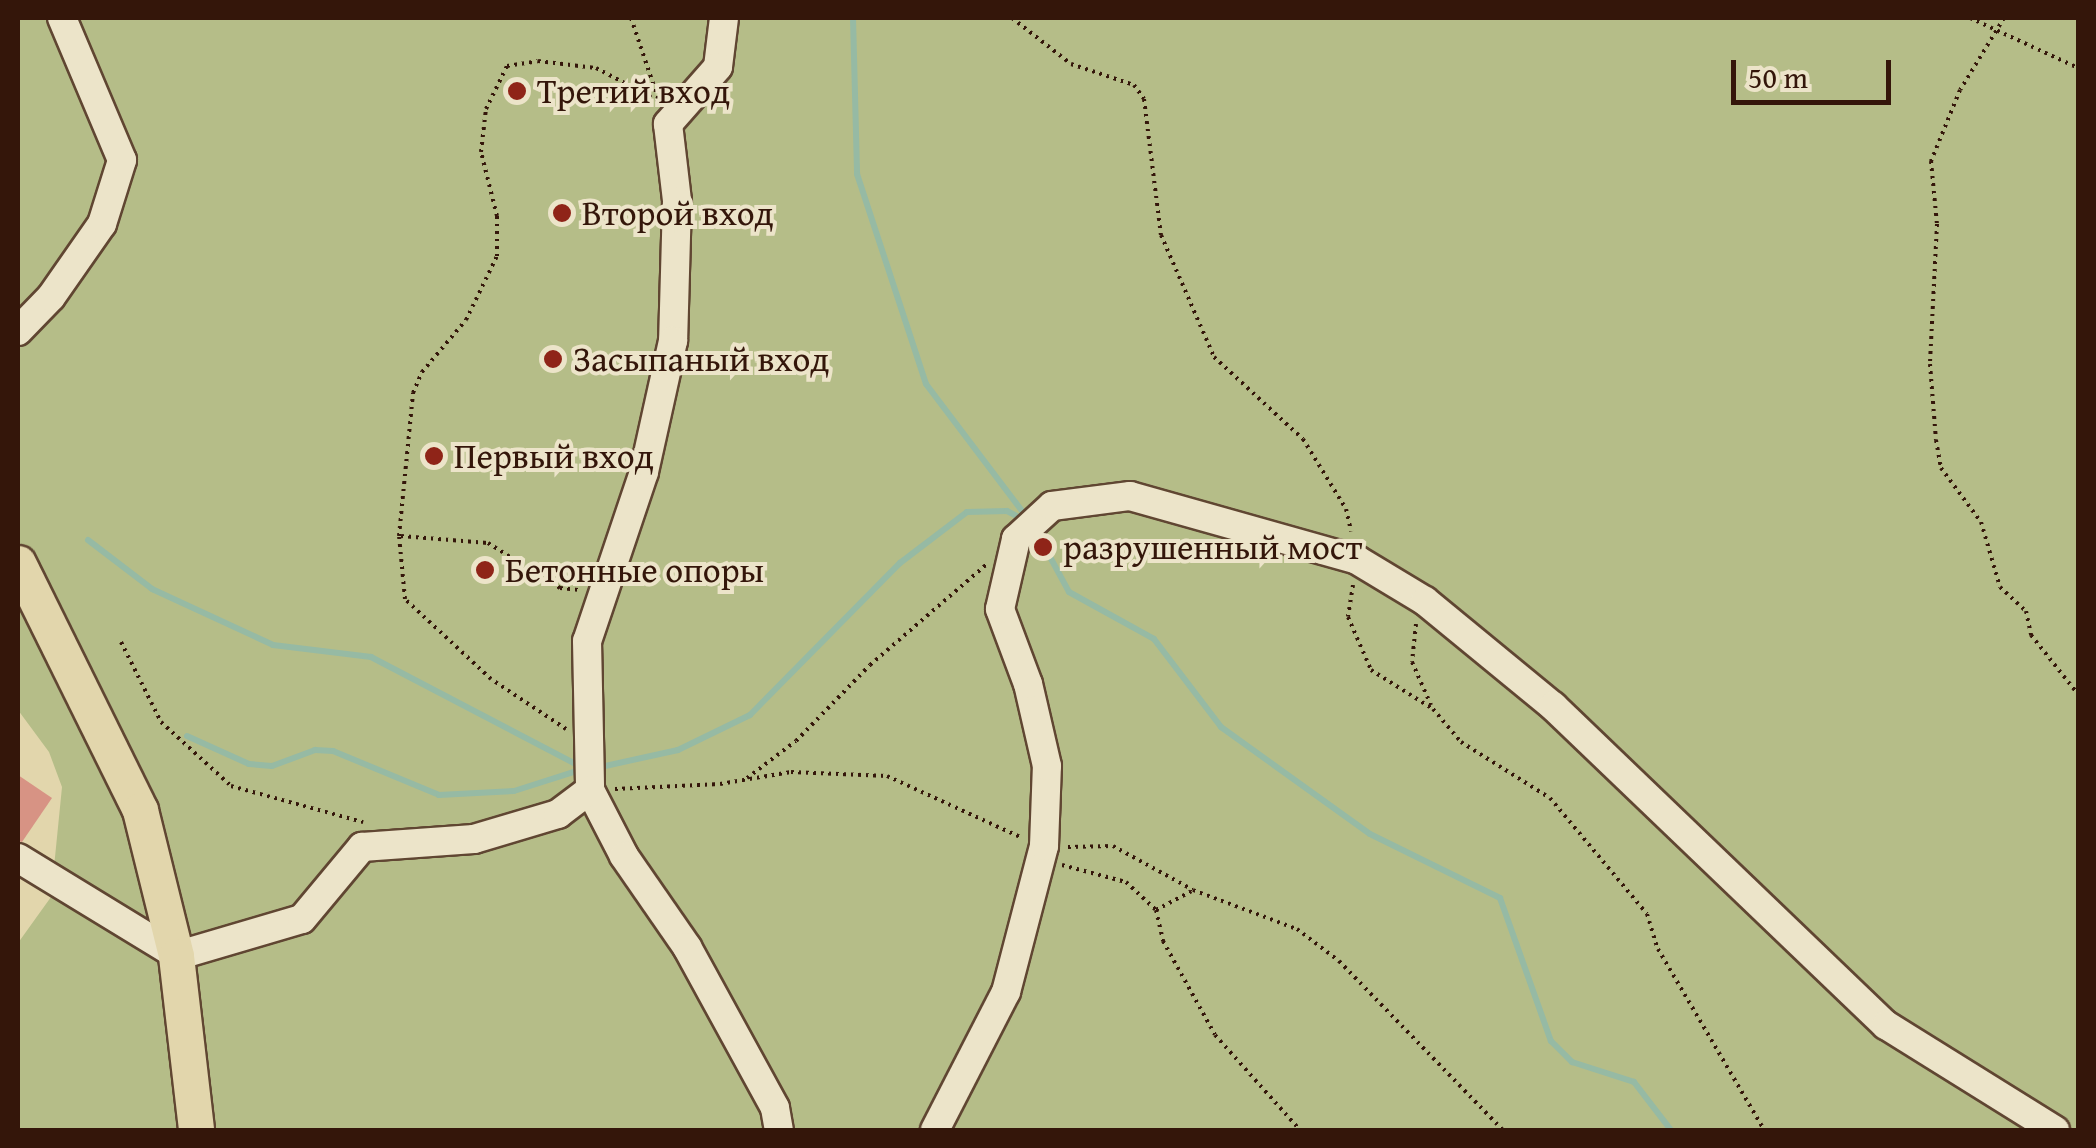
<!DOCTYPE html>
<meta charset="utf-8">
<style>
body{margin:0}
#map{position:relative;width:2096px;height:1148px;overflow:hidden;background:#e2d6ac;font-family:"Gentium Book Plus",serif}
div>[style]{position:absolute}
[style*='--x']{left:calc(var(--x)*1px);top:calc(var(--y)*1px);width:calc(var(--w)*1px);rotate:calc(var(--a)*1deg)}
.green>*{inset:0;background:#b5bd88}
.stream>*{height:6px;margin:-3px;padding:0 3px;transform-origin:3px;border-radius:3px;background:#96baa4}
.building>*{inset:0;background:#d79384}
.path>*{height:4px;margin-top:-2px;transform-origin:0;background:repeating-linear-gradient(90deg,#34160a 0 2.5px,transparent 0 7.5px)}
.roads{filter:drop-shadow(2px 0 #604632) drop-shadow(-2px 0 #604632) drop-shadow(0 2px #604632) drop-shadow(0 -2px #604632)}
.minor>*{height:28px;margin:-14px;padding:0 14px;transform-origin:14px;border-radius:14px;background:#ece4c9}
.major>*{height:35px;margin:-17.5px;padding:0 17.5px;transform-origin:17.5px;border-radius:17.5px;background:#e2d6ac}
.dots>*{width:28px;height:28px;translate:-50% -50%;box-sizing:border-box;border:5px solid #ece4c9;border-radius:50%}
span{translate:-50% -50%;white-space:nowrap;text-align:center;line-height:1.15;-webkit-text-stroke:8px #ece4c9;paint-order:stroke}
.poi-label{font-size:35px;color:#34160a}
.left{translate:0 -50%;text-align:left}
.frame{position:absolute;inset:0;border:20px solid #34160a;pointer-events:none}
.scale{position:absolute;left:1731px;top:60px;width:160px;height:45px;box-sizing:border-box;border:5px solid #34160a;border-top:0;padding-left:12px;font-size:30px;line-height:35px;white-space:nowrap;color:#34160a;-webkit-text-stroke:8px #ece4c9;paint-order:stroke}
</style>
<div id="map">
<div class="green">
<div style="clip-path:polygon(18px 18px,2078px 18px,2078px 1130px,18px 1130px,18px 943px,51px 897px,62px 787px,49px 752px,18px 710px)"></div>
</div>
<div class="stream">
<div style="--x:853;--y:18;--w:156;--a:88.5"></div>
<div style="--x:857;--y:174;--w:221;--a:71.8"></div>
<div style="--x:926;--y:384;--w:166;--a:52.9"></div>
<div style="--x:1036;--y:531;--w:69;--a:61.6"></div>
<div style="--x:1069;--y:592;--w:97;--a:28.9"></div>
<div style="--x:1154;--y:639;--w:111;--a:52.7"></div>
<div style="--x:1221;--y:727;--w:183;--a:35.7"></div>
<div style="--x:1370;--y:834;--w:145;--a:26.2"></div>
<div style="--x:1500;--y:898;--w:152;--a:70.4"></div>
<div style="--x:1551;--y:1041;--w:30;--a:45"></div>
<div style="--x:1572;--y:1062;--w:65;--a:17.9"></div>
<div style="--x:1634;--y:1082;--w:61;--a:52.4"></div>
<div style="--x:88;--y:540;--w:81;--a:37.4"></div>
<div style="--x:152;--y:589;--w:133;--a:24.8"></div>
<div style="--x:273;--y:645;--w:99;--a:7"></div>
<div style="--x:371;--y:657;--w:239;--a:27.6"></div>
<div style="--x:187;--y:736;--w:68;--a:24.3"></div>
<div style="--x:249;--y:764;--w:23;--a:5"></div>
<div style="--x:272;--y:766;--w:46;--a:-20.4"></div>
<div style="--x:315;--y:750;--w:18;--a:3"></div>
<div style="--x:333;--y:751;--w:115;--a:22.5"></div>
<div style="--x:439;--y:795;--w:75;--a:-3.1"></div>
<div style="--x:514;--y:791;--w:72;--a:-17.7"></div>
<div style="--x:596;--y:768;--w:84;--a:-12.4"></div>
<div style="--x:678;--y:750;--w:80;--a:-25.9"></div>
<div style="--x:750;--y:715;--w:214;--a:-45.4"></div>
<div style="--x:900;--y:563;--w:84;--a:-37.3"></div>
<div style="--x:967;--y:512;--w:40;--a:-1.4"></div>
<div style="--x:1007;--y:511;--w:20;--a:27"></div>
</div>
<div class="building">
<div style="clip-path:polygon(18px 775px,52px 798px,22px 842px,18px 841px)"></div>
</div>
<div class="path">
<div style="--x:631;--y:18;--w:88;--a:71.4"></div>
<div style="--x:1012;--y:18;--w:75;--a:37.9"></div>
<div style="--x:1071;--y:64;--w:66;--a:18.4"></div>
<div style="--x:1134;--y:85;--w:17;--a:54"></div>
<div style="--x:1144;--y:99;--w:137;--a:82.9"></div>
<div style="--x:1161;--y:235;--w:133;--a:66.5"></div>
<div style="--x:1214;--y:357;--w:121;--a:42.7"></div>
<div style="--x:1303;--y:439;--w:82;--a:58.4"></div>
<div style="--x:1346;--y:509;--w:23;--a:77"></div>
<div style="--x:1970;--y:18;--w:119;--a:24.8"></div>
<div style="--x:2004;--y:18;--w:84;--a:121.4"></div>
<div style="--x:1960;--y:90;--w:77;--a:112.2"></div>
<div style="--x:1931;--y:161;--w:63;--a:84.6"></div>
<div style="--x:1937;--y:224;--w:140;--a:92.9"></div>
<div style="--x:1930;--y:364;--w:76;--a:85.5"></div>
<div style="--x:1936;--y:440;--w:28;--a:80"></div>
<div style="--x:1941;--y:468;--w:67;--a:53.5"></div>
<div style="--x:1981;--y:522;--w:68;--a:73.7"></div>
<div style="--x:2000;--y:587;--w:35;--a:43"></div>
<div style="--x:2026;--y:611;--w:25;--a:78"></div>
<div style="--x:2031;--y:635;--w:75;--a:51.5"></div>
<div style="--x:401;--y:536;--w:87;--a:4.6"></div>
<div style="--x:488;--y:543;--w:85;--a:32"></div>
<div style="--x:560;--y:588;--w:18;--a:6"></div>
<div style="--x:1353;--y:585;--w:32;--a:99"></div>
<div style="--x:1348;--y:617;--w:58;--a:66.5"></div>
<div style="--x:1371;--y:670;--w:73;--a:32.2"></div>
<div style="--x:1433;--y:709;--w:43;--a:49.7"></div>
<div style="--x:1461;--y:742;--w:105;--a:32.2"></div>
<div style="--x:1550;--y:798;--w:151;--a:50.1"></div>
<div style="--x:1647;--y:914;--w:37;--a:73"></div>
<div style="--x:1658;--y:949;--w:210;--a:59.6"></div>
<div style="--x:1416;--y:624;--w:38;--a:96"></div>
<div style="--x:1412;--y:662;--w:47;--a:66.2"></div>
<div style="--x:121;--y:642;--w:89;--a:63.4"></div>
<div style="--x:161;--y:722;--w:95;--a:42.4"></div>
<div style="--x:231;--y:786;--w:137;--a:15.3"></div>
<div style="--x:566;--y:729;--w:90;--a:-146.3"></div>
<div style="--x:491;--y:679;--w:117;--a:-137.1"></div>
<div style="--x:405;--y:599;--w:63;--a:-95.4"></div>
<div style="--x:399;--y:536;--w:144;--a:-84.4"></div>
<div style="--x:413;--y:393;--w:23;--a:-67"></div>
<div style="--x:422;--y:372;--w:68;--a:-49.8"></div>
<div style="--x:466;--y:320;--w:71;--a:-64.2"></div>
<div style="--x:497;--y:256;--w:40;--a:-90"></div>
<div style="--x:497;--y:216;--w:66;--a:-104"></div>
<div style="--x:481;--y:152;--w:43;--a:-83.4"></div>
<div style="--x:486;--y:109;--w:48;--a:-64"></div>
<div style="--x:507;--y:66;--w:31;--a:-9"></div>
<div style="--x:538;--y:61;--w:58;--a:6.9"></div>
<div style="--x:596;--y:68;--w:69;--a:27.7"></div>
<div style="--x:747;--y:778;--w:61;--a:-37.1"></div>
<div style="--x:796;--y:741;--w:106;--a:-45.8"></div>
<div style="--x:870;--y:665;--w:153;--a:-40.8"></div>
<div style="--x:615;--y:789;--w:105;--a:-2.7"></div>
<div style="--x:720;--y:784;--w:72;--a:-9.6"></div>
<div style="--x:791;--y:772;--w:96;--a:2.4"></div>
<div style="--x:887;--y:776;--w:146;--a:24.6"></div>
<div style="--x:1068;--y:847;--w:45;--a:-1.3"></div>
<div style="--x:1113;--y:846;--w:91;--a:28.8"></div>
<div style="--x:1193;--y:890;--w:111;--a:20.6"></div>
<div style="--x:1297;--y:929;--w:53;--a:37.3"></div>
<div style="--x:1339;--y:961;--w:235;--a:45.9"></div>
<div style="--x:1062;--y:865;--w:66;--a:14.9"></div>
<div style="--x:1126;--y:882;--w:41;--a:43"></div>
<div style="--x:1156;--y:910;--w:32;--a:77"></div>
<div style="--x:1163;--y:941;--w:107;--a:61"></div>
<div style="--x:1215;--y:1035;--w:127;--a:48.2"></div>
<div style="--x:1156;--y:910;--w:40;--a:-28"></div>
</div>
<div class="roads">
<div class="minor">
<div style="--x:724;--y:18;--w:49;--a:97"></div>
<div style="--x:718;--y:67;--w:76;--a:131.3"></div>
<div style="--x:668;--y:124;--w:78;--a:83.3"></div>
<div style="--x:677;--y:201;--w:140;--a:91.6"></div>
<div style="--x:673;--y:341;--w:134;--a:102.5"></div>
<div style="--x:644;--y:472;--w:178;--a:108.6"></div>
<div style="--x:587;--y:641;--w:149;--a:88.8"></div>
<div style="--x:590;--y:790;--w:74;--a:62.7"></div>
<div style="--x:624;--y:856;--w:111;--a:55.3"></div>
<div style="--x:687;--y:947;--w:183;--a:61.3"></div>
<div style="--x:775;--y:1108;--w:22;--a:80"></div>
<div style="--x:18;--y:331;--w:47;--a:-45.9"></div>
<div style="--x:51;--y:297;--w:89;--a:-55.1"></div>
<div style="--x:102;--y:224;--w:67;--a:-72.6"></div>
<div style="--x:122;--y:160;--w:154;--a:-112.9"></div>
<div style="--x:18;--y:858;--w:184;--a:31.4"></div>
<div style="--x:176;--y:956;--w:131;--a:-16.4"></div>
<div style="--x:302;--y:919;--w:94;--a:-50.2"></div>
<div style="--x:362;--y:847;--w:112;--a:-4.1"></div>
<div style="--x:474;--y:839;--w:88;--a:-16.6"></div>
<div style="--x:558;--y:814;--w:40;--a:-37"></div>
<div style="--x:935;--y:1130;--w:155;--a:-62.8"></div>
<div style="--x:1006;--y:992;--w:151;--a:-75.4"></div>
<div style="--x:1044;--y:846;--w:80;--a:-87.9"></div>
<div style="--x:1047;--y:766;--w:84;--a:-103"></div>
<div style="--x:1028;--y:684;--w:80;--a:-110.5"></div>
<div style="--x:1000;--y:609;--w:72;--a:-77.1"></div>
<div style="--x:1016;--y:539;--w:49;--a:-42.5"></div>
<div style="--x:1052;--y:506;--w:79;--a:-7.3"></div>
<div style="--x:1130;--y:496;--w:236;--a:15.7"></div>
<div style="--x:1357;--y:560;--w:79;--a:31.1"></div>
<div style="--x:1425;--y:601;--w:166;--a:39.4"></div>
<div style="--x:1553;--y:706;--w:461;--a:43.8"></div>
<div style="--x:1886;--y:1025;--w:199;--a:31.9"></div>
</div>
<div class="major">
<div style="--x:18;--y:563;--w:275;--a:63.7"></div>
<div style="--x:140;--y:810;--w:150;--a:76.1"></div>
<div style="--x:176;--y:956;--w:175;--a:83.4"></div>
</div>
</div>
<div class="dots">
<div style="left:517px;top:91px;background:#8f2418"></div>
<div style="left:562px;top:213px;background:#8f2418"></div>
<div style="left:553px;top:359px;background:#8f2418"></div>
<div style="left:434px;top:456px;background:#8f2418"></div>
<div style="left:1043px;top:547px;background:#8f2418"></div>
<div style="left:485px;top:570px;background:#8f2418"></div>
</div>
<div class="poi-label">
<span class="left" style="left:537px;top:91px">Третий вход</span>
<span class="left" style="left:582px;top:213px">Второй вход</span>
<span class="left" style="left:573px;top:359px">Засыпаный вход</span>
<span class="left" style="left:454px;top:456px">Первый вход</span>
<span class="left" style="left:1063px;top:547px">разрушенный мост</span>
<span class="left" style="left:505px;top:570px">Бетонные опоры</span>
</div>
<div class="frame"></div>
<div class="scale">50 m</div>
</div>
